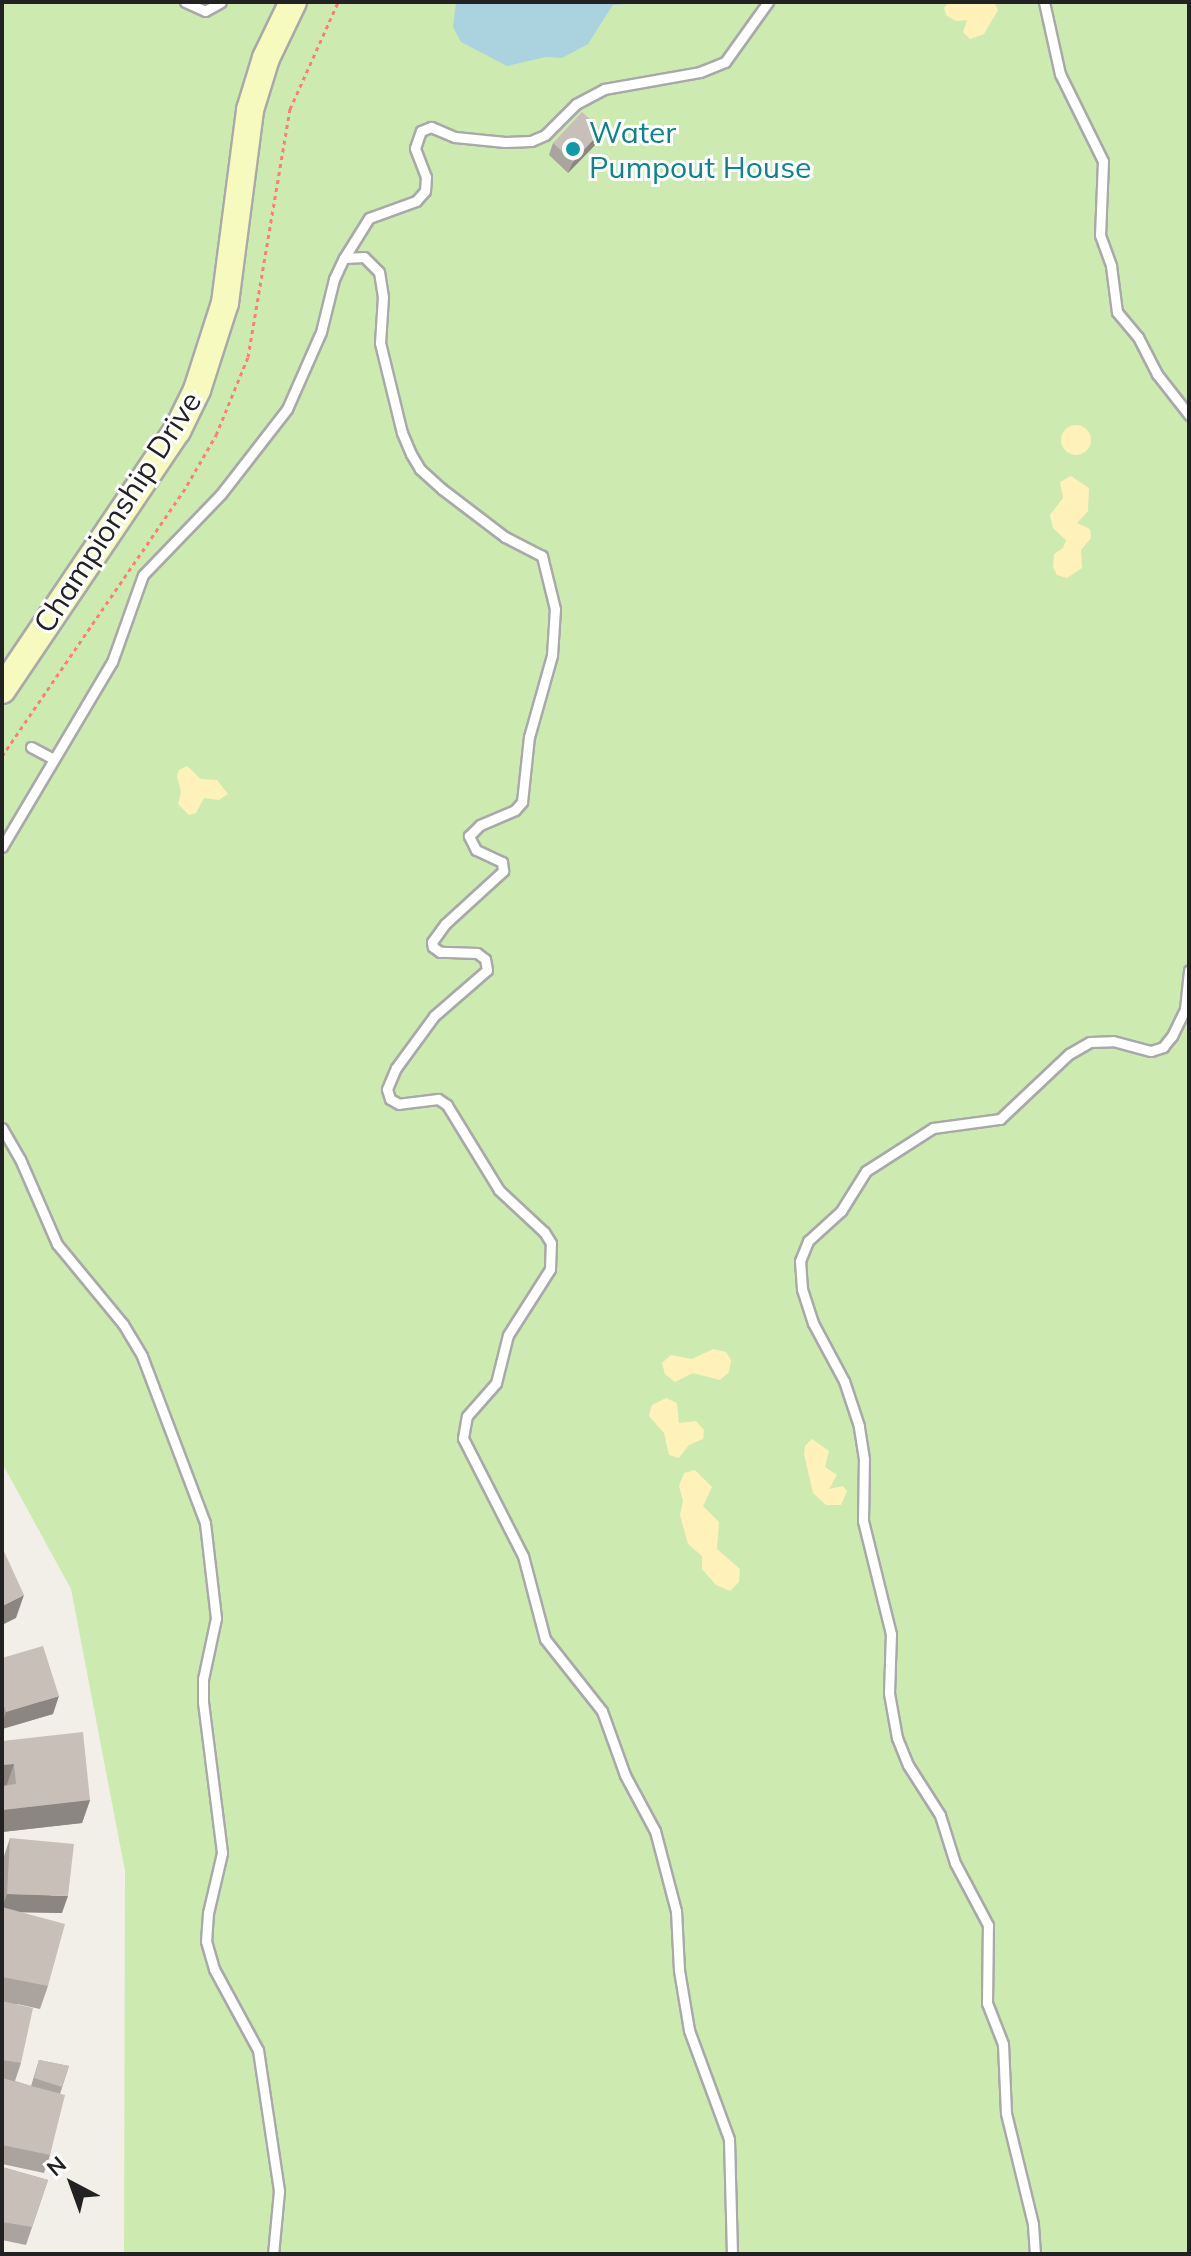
<!DOCTYPE html>
<style>
body{margin:0}
#map{position:relative;width:1191px;height:2256px;overflow:hidden;background:#f2efe9;font-family:Mulish,sans-serif}
div>[style]{position:absolute}
[style*='--x']{left:calc(var(--x)*1px);top:calc(var(--y)*1px);width:calc(var(--w)*1px);rotate:calc(var(--a)*1deg)}
.grass>*{inset:0;background:#cdebb0}
.sand>*{inset:0;background:#fff1ba}
.round{border-radius:50%}
.water>*{inset:0;background:#aad3df}
.path>*{height:3px;margin-top:-1.5px;transform-origin:0;background:repeating-linear-gradient(90deg,#fa8072 0 4px,transparent 0 8px)}
.roads{filter:drop-shadow(2px 0 #a9a9a9) drop-shadow(-2px 0 #a9a9a9) drop-shadow(0 2px #a9a9a9) drop-shadow(0 -2px #a9a9a9)}
.lane>*{height:9px;margin:-4.5px;padding:0 4.5px;transform-origin:4.5px;border-radius:4.5px;background:#fff}
.secondary>*{height:26px;margin:-13px;padding:0 13px;transform-origin:13px;border-radius:13px;background:#f7fabf}
.wall>*{inset:0;background:#aba49e}
.shaded-wall>*{inset:0;background:#8b8681}
.building>*{inset:0;background:#c7bfb8}
.dots>*{width:22px;height:22px;translate:-50% -50%;box-sizing:border-box;border:4px solid #fff;border-radius:50%}
span{translate:-50% -50%;white-space:nowrap;text-align:center;line-height:1.15;-webkit-text-stroke:6px #fff;paint-order:stroke}
.culture-label{font-size:30px;color:#0d838f}
.left{translate:0 -50%;text-align:left}
.street-label{font-size:30px;color:#222}
.frame{position:absolute;inset:0;border:4px solid #222;pointer-events:none}
.north{position:absolute;left:32px;top:2144px;width:80px;height:80px;-webkit-text-stroke:6px #fff;paint-order:stroke;rotate:319deg;font-size:22px;font-weight:700;line-height:32px;text-align:center;color:#222}
.north::after{content:'';display:block;margin:auto;width:28px;height:36px;background:#222;clip-path:polygon(50% 0,100% 100%,50% 72%,0 100%)}
</style>
<div id="map">
<div class="grass">
<div style="clip-path:polygon(2px 2px,1189px 2px,1189px 2254px,124px 2254px,125px 1871px,71px 1589px,2px 1463px)"></div>
</div>
<div class="sand">
<div style="clip-path:polygon(949px 2px,994px 2px,998px 10px,984px 34px,970px 39px,963px 32px,967px 20px,956px 21px,947px 16px,944px 8px)"></div>
<div class="round" style="left:1061px;top:425px;width:30px;height:30px"></div>
<div style="clip-path:polygon(1071px 476px,1089px 488px,1088px 511px,1077px 523px,1090px 529px,1091px 538px,1081px 550px,1082px 568px,1067px 578px,1057px 575px,1053px 567px,1054px 554px,1063px 548px,1066px 540px,1053px 528px,1050px 515px,1063px 498px,1060px 482px)"></div>
<div style="clip-path:polygon(187px 766px,201px 779px,217px 780px,228px 794px,219px 800px,204px 798px,196px 813px,189px 815px,178px 804px,181px 792px,177px 776px,179px 770px)"></div>
<div style="clip-path:polygon(713px 1349px,726px 1352px,731px 1360px,729px 1372px,720px 1380px,693px 1373px,675px 1382px,665px 1374px,662px 1363px,671px 1355px,692px 1359px)"></div>
<div style="clip-path:polygon(666px 1398px,677px 1403px,679px 1423px,696px 1421px,704px 1430px,703px 1439px,689px 1445px,679px 1458px,669px 1455px,664px 1433px,649px 1416px,652px 1405px)"></div>
<div style="clip-path:polygon(812px 1439px,829px 1451px,825px 1467px,837px 1475px,829px 1489px,843px 1486px,847px 1491px,841px 1505px,826px 1505px,813px 1493px,804px 1454px,805px 1446px)"></div>
<div style="clip-path:polygon(695px 1470px,712px 1487px,703px 1506px,719px 1522px,717px 1549px,740px 1569px,739px 1582px,730px 1591px,716px 1585px,702px 1569px,702px 1556px,688px 1544px,680px 1515px,683px 1501px,679px 1486px,684px 1473px)"></div>
</div>
<div class="water">
<div style="clip-path:polygon(456px 2px,657px 2px,613px 5px,588px 44px,562px 58px,546px 57px,507px 66px,461px 42px,453px 27px)"></div>
</div>
<div class="path">
<div style="--x:2;--y:756;--w:320;--a:-55.6"></div>
<div style="--x:183;--y:492;--w:66;--a:-59.9"></div>
<div style="--x:216;--y:435;--w:84;--a:-67.7"></div>
<div style="--x:248;--y:357;--w:252;--a:-80.4"></div>
<div style="--x:290;--y:109;--w:117;--a:-65.8"></div>
</div>
<div class="roads">
<div class="lane">
<div style="--x:185;--y:2;--w:22;--a:24"></div>
<div style="--x:205;--y:11;--w:18;--a:-29"></div>
<div style="--x:1044;--y:2;--w:74;--a:77.5"></div>
<div style="--x:1060;--y:74;--w:97;--a:63.7"></div>
<div style="--x:1103;--y:161;--w:74;--a:92.3"></div>
<div style="--x:1100;--y:235;--w:33;--a:70"></div>
<div style="--x:1111;--y:266;--w:46;--a:82.6"></div>
<div style="--x:1117;--y:312;--w:33;--a:50"></div>
<div style="--x:1138;--y:337;--w:42;--a:62.8"></div>
<div style="--x:1157;--y:374;--w:52;--a:52"></div>
<div style="--x:31;--y:747;--w:24;--a:28"></div>
<div style="--x:2;--y:847;--w:215;--a:-59.3"></div>
<div style="--x:112;--y:662;--w:92;--a:-70.4"></div>
<div style="--x:143;--y:575;--w:112;--a:-46.1"></div>
<div style="--x:221;--y:494;--w:108;--a:-52.2"></div>
<div style="--x:287;--y:409;--w:84;--a:-66.2"></div>
<div style="--x:321;--y:332;--w:55;--a:-76.2"></div>
<div style="--x:334;--y:279;--w:23;--a:-65"></div>
<div style="--x:2;--y:1128;--w:36;--a:60"></div>
<div style="--x:20;--y:1159;--w:93;--a:66.5"></div>
<div style="--x:57;--y:1244;--w:104;--a:50.5"></div>
<div style="--x:123;--y:1324;--w:37;--a:59"></div>
<div style="--x:142;--y:1356;--w:178;--a:69.3"></div>
<div style="--x:205;--y:1523;--w:96;--a:83.4"></div>
<div style="--x:216;--y:1618;--w:62;--a:102"></div>
<div style="--x:203;--y:1679;--w:23;--a:90"></div>
<div style="--x:203;--y:1702;--w:152;--a:82.8"></div>
<div style="--x:222;--y:1853;--w:62;--a:103.1"></div>
<div style="--x:208;--y:1913;--w:28;--a:94"></div>
<div style="--x:206;--y:1941;--w:29;--a:74"></div>
<div style="--x:214;--y:1969;--w:92;--a:61.5"></div>
<div style="--x:258;--y:2050;--w:143;--a:81.5"></div>
<div style="--x:279;--y:2191;--w:63;--a:95.4"></div>
<div style="--x:732;--y:2254;--w:115;--a:-91.5"></div>
<div style="--x:729;--y:2139;--w:116;--a:-110.2"></div>
<div style="--x:689;--y:2030;--w:61;--a:-99.5"></div>
<div style="--x:679;--y:1970;--w:59;--a:-92.9"></div>
<div style="--x:676;--y:1911;--w:83;--a:-104.7"></div>
<div style="--x:655;--y:1831;--w:64;--a:-118.2"></div>
<div style="--x:625;--y:1775;--w:68;--a:-109.8"></div>
<div style="--x:602;--y:1711;--w:92;--a:-128.4"></div>
<div style="--x:545;--y:1639;--w:86;--a:-104.8"></div>
<div style="--x:523;--y:1556;--w:132;--a:-117"></div>
<div style="--x:463;--y:1438;--w:22;--a:-80"></div>
<div style="--x:467;--y:1416;--w:44;--a:-48.7"></div>
<div style="--x:496;--y:1383;--w:49;--a:-76"></div>
<div style="--x:508;--y:1335;--w:78;--a:-57.5"></div>
<div style="--x:550;--y:1269;--w:26;--a:-88"></div>
<div style="--x:551;--y:1243;--w:13;--a:-122"></div>
<div style="--x:544;--y:1232;--w:62;--a:-137"></div>
<div style="--x:499;--y:1190;--w:100;--a:-121.5"></div>
<div style="--x:447;--y:1105;--w:11;--a:-146"></div>
<div style="--x:438;--y:1099;--w:39;--a:173"></div>
<div style="--x:399;--y:1104;--w:10;--a:-151"></div>
<div style="--x:390;--y:1099;--w:10;--a:-107"></div>
<div style="--x:387;--y:1089;--w:23;--a:-67"></div>
<div style="--x:396;--y:1068;--w:64;--a:-53.8"></div>
<div style="--x:434;--y:1016;--w:70;--a:-41"></div>
<div style="--x:487;--y:970;--w:11;--a:-100"></div>
<div style="--x:485;--y:959;--w:10;--a:-143"></div>
<div style="--x:477;--y:953;--w:37;--a:-178"></div>
<div style="--x:440;--y:952;--w:9;--a:-144"></div>
<div style="--x:433;--y:947;--w:5;--a:-101"></div>
<div style="--x:432;--y:942;--w:22;--a:-54"></div>
<div style="--x:445;--y:924;--w:79;--a:-42.4"></div>
<div style="--x:503;--y:871;--w:9;--a:-96"></div>
<div style="--x:502;--y:862;--w:29;--a:-155"></div>
<div style="--x:476;--y:850;--w:16;--a:-117"></div>
<div style="--x:469;--y:836;--w:16;--a:-45"></div>
<div style="--x:480;--y:825;--w:38;--a:-23"></div>
<div style="--x:515;--y:810;--w:11;--a:-49"></div>
<div style="--x:522;--y:802;--w:65;--a:-83.9"></div>
<div style="--x:529;--y:737;--w:85;--a:-74.3"></div>
<div style="--x:552;--y:655;--w:46;--a:-86.3"></div>
<div style="--x:555;--y:609;--w:55;--a:-103.8"></div>
<div style="--x:542;--y:556;--w:42;--a:-152.8"></div>
<div style="--x:505;--y:537;--w:79;--a:-142.7"></div>
<div style="--x:442;--y:489;--w:30;--a:-138"></div>
<div style="--x:420;--y:469;--w:17;--a:-121"></div>
<div style="--x:411;--y:454;--w:23;--a:-113"></div>
<div style="--x:402;--y:433;--w:93;--a:-103.7"></div>
<div style="--x:380;--y:343;--w:46;--a:-86.3"></div>
<div style="--x:383;--y:297;--w:25;--a:-99"></div>
<div style="--x:379;--y:272;--w:21;--a:-135"></div>
<div style="--x:364;--y:257;--w:20;--a:177"></div>
<div style="--x:344;--y:258;--w:47;--a:-58"></div>
<div style="--x:369;--y:218;--w:50;--a:-19.9"></div>
<div style="--x:416;--y:201;--w:13;--a:-48"></div>
<div style="--x:425;--y:191;--w:14;--a:-86"></div>
<div style="--x:426;--y:177;--w:31;--a:-111"></div>
<div style="--x:415;--y:148;--w:18;--a:-71"></div>
<div style="--x:421;--y:131;--w:11;--a:-22"></div>
<div style="--x:431;--y:127;--w:26;--a:23"></div>
<div style="--x:455;--y:137;--w:50;--a:5.7"></div>
<div style="--x:505;--y:142;--w:26;--a:-2"></div>
<div style="--x:531;--y:141;--w:15;--a:-23"></div>
<div style="--x:545;--y:135;--w:44;--a:-45"></div>
<div style="--x:576;--y:104;--w:32;--a:-28"></div>
<div style="--x:604;--y:89;--w:97;--a:-10"></div>
<div style="--x:700;--y:72;--w:27;--a:-22"></div>
<div style="--x:725;--y:62;--w:74;--a:-54.4"></div>
<div style="--x:1035;--y:2254;--w:30;--a:-94"></div>
<div style="--x:1033;--y:2224;--w:114;--a:-103.7"></div>
<div style="--x:1006;--y:2113;--w:69;--a:-92.5"></div>
<div style="--x:1003;--y:2044;--w:44;--a:-111.3"></div>
<div style="--x:987;--y:2003;--w:78;--a:-89.3"></div>
<div style="--x:988;--y:1925;--w:70;--a:-118"></div>
<div style="--x:955;--y:1863;--w:50;--a:-107.4"></div>
<div style="--x:940;--y:1815;--w:59;--a:-122.6"></div>
<div style="--x:908;--y:1765;--w:29;--a:-112"></div>
<div style="--x:897;--y:1738;--w:46;--a:-100.1"></div>
<div style="--x:889;--y:1693;--w:59;--a:-88.1"></div>
<div style="--x:891;--y:1634;--w:116;--a:-103.9"></div>
<div style="--x:863;--y:1521;--w:62;--a:-89.1"></div>
<div style="--x:864;--y:1459;--w:33;--a:-99"></div>
<div style="--x:859;--y:1426;--w:47;--a:-108.4"></div>
<div style="--x:844;--y:1381;--w:66;--a:-118.1"></div>
<div style="--x:813;--y:1323;--w:36;--a:-108"></div>
<div style="--x:802;--y:1289;--w:28;--a:-94"></div>
<div style="--x:800;--y:1261;--w:22;--a:-68"></div>
<div style="--x:808;--y:1241;--w:45;--a:-42.3"></div>
<div style="--x:841;--y:1211;--w:47;--a:-58"></div>
<div style="--x:866;--y:1171;--w:80;--a:-32.7"></div>
<div style="--x:933;--y:1128;--w:68;--a:-7.7"></div>
<div style="--x:1000;--y:1119;--w:95;--a:-43.3"></div>
<div style="--x:1069;--y:1054;--w:24;--a:-30"></div>
<div style="--x:1090;--y:1042;--w:23;--a:-2"></div>
<div style="--x:1113;--y:1041;--w:39;--a:15"></div>
<div style="--x:1151;--y:1051;--w:13;--a:-18"></div>
<div style="--x:1163;--y:1047;--w:14;--a:-51"></div>
<div style="--x:1172;--y:1036;--w:30;--a:-64"></div>
<div style="--x:1185;--y:1009;--w:39;--a:-84"></div>
</div>
<div class="secondary">
<div style="--x:2;--y:690;--w:313;--a:-56"></div>
<div style="--x:177;--y:431;--w:46;--a:-64"></div>
<div style="--x:197;--y:390;--w:91;--a:-72.2"></div>
<div style="--x:225;--y:303;--w:195;--a:-82.6"></div>
<div style="--x:250;--y:110;--w:54;--a:-72.9"></div>
<div style="--x:266;--y:58;--w:62;--a:-64.3"></div>
</div>
</div>
<div class="wall">
<div style="clip-path:polygon(598px 142px,568px 173px,549px 155px,553px 143px)"></div>
<div style="clip-path:polygon(2px 1658px,53px 1714px,2px 1729px)"></div>
<div style="clip-path:polygon(2px 1741px,90px 1800px,82px 1823px,2px 1832px)"></div>
<div style="clip-path:polygon(10px 1838px,62px 1913px,21px 1912px,48px 1986px,40px 2009px,17px 2004px,21px 2063px,15px 2081px,31px 2086px,39px 2060px,69px 2066px,60px 2094px,50px 2155px,44px 2173px,2px 2164px,2px 1884px,4px 1856px)"></div>
<div style="clip-path:polygon(2px 2167px,48px 2180px,26px 2245px,2px 2240px)"></div>
</div>
<div class="shaded-wall">
<div style="clip-path:polygon(602px 130px,598px 142px,568px 173px,573px 162px)"></div>
<div style="clip-path:polygon(24px 1595px,16px 1618px,2px 1625px,2px 1606px)"></div>
<div style="clip-path:polygon(59px 1696px,53px 1714px,2px 1729px,2px 1724px,6px 1712px)"></div>
<div style="clip-path:polygon(14px 1764px,6px 1787px,2px 1787px,2px 1765px)"></div>
<div style="clip-path:polygon(90px 1800px,82px 1823px,2px 1832px,2px 1810px)"></div>
<div style="clip-path:polygon(7px 1894px,68px 1896px,62px 1913px,2px 1912px,2px 1908px)"></div>
</div>
<div class="building">
<div style="clip-path:polygon(582px 112px,602px 130px,573px 162px,553px 143px)"></div>
<div style="clip-path:polygon(2px 1547px,24px 1595px,2px 1606px)"></div>
<div style="clip-path:polygon(43px 1646px,59px 1696px,6px 1712px,2px 1699px,2px 1658px)"></div>
<div style="clip-path:polygon(83px 1732px,90px 1800px,2px 1810px,2px 1786px,16px 1784px,14px 1764px,2px 1765px,2px 1741px)"></div>
<div style="clip-path:polygon(10px 1838px,74px 1844px,68px 1896px,7px 1894px)"></div>
<div style="clip-path:polygon(2px 1907px,65px 1924px,48px 1986px,2px 1977px)"></div>
<div style="clip-path:polygon(2px 2001px,33px 2008px,21px 2063px,2px 2060px)"></div>
<div style="clip-path:polygon(39px 2060px,69px 2066px,62px 2087px,34px 2078px)"></div>
<div style="clip-path:polygon(2px 2078px,65px 2095px,50px 2155px,2px 2145px)"></div>
<div style="clip-path:polygon(2px 2167px,48px 2180px,32px 2227px,2px 2222px)"></div>
</div>
<div class="dots">
<div style="left:573px;top:149px;background:#0f9aa8"></div>
</div>
<div class="culture-label">
<span class="left" style="left:589px;top:149px">Water<br>Pumpout House</span>
</div>
<div class="street-label">
<span style="left:117px;top:512px;rotate:-57deg">Championship Drive</span>
</div>
<div class="frame"></div>
<div class="north">N</div>
</div>
